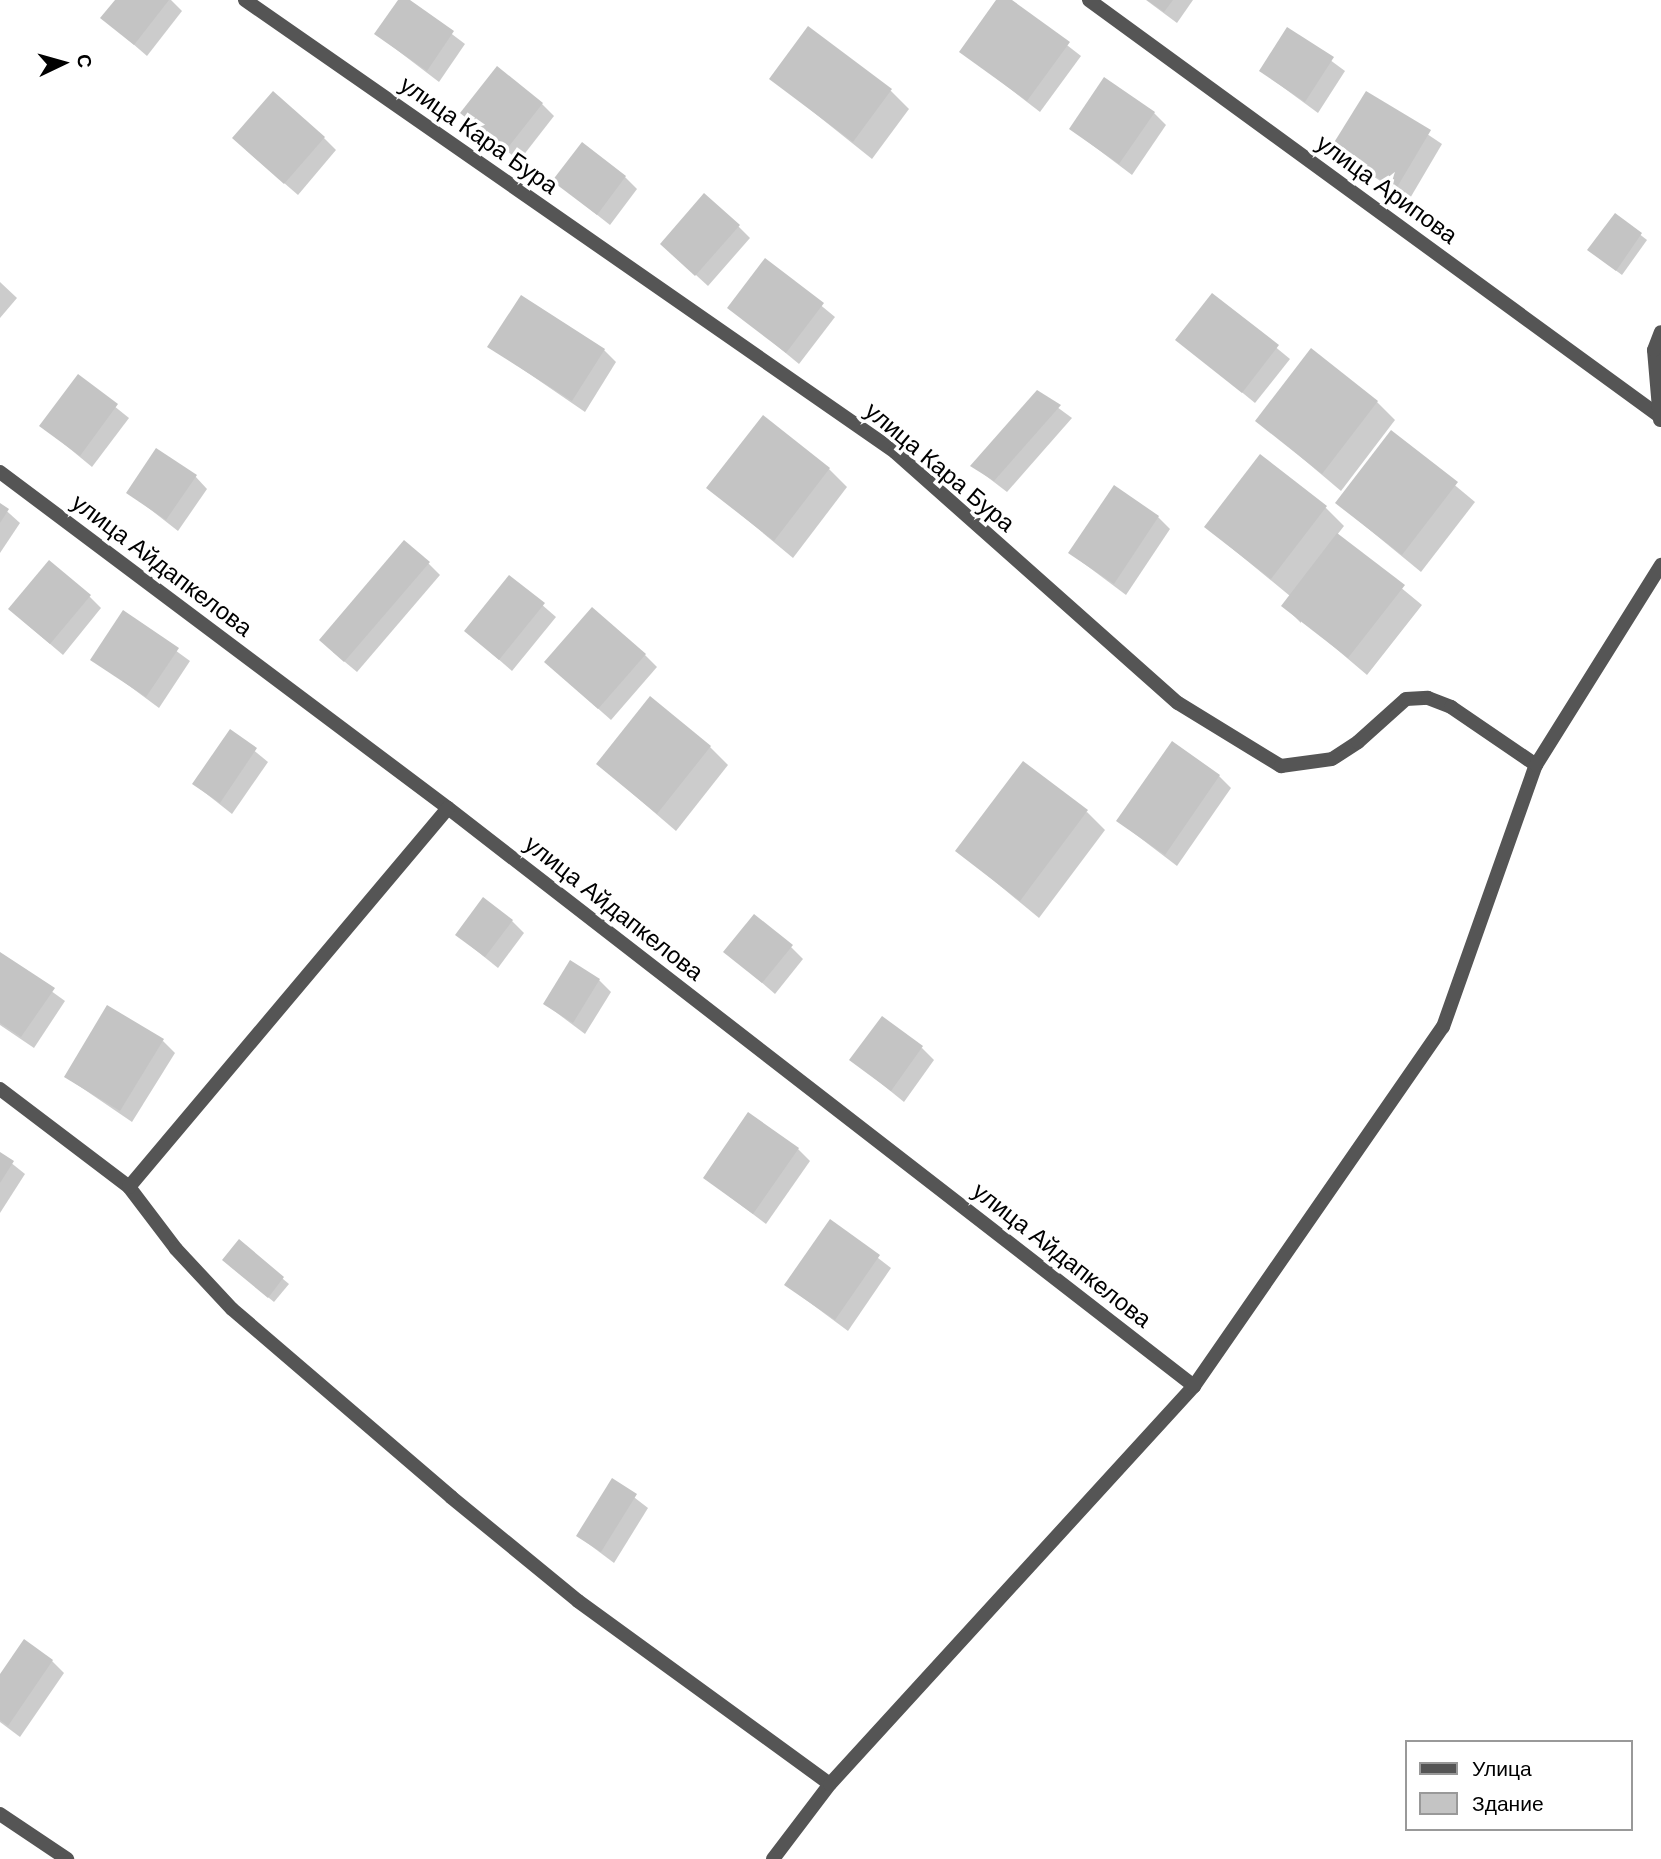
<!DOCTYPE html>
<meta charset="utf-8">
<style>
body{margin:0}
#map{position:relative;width:1661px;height:1859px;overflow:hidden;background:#fff;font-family:"DM Sans",sans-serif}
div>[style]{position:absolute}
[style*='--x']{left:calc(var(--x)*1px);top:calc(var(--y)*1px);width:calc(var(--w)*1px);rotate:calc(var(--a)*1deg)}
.shadow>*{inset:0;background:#0003}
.building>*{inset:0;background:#c4c4c4}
.service>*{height:14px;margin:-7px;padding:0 7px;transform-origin:7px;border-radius:7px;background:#555}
.minor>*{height:14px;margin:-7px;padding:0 7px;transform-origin:7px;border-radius:7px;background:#555}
span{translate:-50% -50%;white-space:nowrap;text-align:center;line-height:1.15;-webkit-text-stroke:7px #fff;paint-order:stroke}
.street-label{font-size:24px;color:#000}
.legend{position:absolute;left:1405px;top:1740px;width:228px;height:91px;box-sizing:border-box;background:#fff;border:2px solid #999;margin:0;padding:9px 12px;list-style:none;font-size:21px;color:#000}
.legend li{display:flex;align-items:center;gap:14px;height:35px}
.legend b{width:35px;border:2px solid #999}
.north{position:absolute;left:28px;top:28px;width:70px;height:70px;-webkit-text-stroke:5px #fff;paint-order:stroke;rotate:85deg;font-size:19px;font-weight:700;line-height:28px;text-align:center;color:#000}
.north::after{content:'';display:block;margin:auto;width:24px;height:32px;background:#000;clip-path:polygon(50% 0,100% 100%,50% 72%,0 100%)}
</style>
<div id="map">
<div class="shadow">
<div style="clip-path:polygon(117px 0,171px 0,182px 11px,147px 56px,103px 18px)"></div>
<div style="clip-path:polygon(400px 0,407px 0,465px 44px,439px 82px,376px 34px)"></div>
<div style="clip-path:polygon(998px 0,1009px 0,1081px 56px,1040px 112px,961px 51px)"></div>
<div style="clip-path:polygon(1146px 0,1193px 0,1177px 23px)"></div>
<div style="clip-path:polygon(1288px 29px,1345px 71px,1318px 113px,1261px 71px)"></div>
<div style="clip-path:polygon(772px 79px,891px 91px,909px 109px,872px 159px)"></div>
<div style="clip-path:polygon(1366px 93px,1442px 144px,1409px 200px,1332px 149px)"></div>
<div style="clip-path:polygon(542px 104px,554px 116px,519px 161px,462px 113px)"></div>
<div style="clip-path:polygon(1154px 113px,1166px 125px,1132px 175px,1071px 129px)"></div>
<div style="clip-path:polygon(324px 138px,336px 150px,298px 195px,246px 150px)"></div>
<div style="clip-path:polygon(625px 177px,637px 189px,610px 225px,554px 181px)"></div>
<div style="clip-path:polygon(1615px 215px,1647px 240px,1622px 275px,1595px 255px)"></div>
<div style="clip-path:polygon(738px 226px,750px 238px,708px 286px,674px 255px)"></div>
<div style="clip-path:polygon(766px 260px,835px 317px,799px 364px,730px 307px)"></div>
<div style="clip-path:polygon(0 282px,17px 298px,0 318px)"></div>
<div style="clip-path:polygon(1212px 295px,1290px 359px,1255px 403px,1178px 340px)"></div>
<div style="clip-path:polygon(490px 347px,604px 350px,616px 362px,585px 412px)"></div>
<div style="clip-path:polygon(78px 377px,129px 418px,92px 467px,41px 425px)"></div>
<div style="clip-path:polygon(1038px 393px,1072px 418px,1007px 492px,973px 466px)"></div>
<div style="clip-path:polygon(1377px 402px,1395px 420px,1341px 491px,1258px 421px)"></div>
<div style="clip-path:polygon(1391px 432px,1475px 502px,1421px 572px,1337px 503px)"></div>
<div style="clip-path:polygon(1260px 456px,1326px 508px,1344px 526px,1337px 535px,1422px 605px,1367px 675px,1301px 619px,1301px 623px,1283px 605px,1290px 596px,1206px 527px)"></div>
<div style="clip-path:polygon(829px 469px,847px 487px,793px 558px,709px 488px)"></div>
<div style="clip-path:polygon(195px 476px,207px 489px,178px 531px,128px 492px)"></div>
<div style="clip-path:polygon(0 505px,20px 523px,0 553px)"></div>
<div style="clip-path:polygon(1158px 517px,1170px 529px,1126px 595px,1070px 553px)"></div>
<div style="clip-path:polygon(428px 563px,440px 575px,357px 672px,333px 652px)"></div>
<div style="clip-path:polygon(510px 577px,556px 617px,512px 671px,466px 631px)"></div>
<div style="clip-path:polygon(89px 596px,101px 608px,63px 655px,23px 621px)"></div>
<div style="clip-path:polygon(124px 613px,190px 661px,159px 708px,93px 659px)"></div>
<div style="clip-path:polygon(645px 655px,657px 667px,611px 720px,559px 674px)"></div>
<div style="clip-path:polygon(230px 731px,268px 762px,232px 814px,194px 784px)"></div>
<div style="clip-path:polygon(710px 747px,728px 765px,676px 831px,598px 764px)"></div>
<div style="clip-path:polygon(1219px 776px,1231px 788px,1177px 866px,1118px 821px)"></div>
<div style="clip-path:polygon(1087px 812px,1105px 830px,1039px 918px,958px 851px)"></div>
<div style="clip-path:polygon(512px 921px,524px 933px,498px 968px,457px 935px)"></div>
<div style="clip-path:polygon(791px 947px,803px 959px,775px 994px,725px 951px)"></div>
<div style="clip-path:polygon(0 954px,65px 1001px,34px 1048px,0 1025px)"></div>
<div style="clip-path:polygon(599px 980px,611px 992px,585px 1034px,545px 1004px)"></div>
<div style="clip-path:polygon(163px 1041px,175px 1053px,132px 1122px,66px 1077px)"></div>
<div style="clip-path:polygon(922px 1048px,934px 1060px,904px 1102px,852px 1060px)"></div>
<div style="clip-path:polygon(798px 1149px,810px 1161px,766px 1224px,705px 1178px)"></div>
<div style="clip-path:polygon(0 1154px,25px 1174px,0 1213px)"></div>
<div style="clip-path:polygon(830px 1221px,891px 1268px,848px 1331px,786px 1285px)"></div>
<div style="clip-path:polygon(239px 1242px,289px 1284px,274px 1302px,230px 1266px)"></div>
<div style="clip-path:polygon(613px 1481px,648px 1508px,614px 1563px,578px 1536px)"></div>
<div style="clip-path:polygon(52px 1661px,64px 1673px,20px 1737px,0 1722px,0 1677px)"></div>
</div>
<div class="building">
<div style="clip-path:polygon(115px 0,169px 0,134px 45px,100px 18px)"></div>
<div style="clip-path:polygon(398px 0,410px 0,454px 31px,427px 71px,374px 34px)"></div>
<div style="clip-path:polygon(996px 0,1012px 0,1070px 42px,1027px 101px,959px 52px)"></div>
<div style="clip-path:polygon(1147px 0,1173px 0,1164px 12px)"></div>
<div style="clip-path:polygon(808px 26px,892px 89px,853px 142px,769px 79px)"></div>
<div style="clip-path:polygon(1287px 27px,1334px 57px,1305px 102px,1259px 71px)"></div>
<div style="clip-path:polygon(497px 66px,543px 103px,506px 150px,460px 113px)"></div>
<div style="clip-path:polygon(1104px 77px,1155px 112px,1119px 164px,1069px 129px)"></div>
<div style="clip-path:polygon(273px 91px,325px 137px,284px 184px,232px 138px)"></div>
<div style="clip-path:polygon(1366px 91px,1431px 130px,1396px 189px,1330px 149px)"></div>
<div style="clip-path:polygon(582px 142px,626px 176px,597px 215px,552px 181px)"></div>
<div style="clip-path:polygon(704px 193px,740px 225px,695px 276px,660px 244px)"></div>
<div style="clip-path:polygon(1615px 213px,1642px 233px,1616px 271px,1587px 250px)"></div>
<div style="clip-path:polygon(765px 258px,824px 303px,786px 353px,727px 308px)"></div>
<div style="clip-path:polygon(1212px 293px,1279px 345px,1242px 393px,1175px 340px)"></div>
<div style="clip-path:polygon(521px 295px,605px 349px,572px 401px,487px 347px)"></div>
<div style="clip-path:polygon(1311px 348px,1378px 401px,1322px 474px,1255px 421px)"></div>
<div style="clip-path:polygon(78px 374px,118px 404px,80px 456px,39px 426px)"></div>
<div style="clip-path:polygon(1037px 390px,1061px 405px,994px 481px,970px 466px)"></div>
<div style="clip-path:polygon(763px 415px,830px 468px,774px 541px,706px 488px)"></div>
<div style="clip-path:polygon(1391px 430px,1458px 482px,1402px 555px,1335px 503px)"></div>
<div style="clip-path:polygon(156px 448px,197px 475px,166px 520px,126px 493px)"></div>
<div style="clip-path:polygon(1260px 454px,1327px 506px,1271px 579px,1204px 527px)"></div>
<div style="clip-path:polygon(1114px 485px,1159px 516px,1114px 584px,1068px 553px)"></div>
<div style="clip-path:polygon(0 503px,9px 509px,0 523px)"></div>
<div style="clip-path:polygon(1337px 533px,1405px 585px,1348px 658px,1281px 606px)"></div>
<div style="clip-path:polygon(404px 540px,430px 562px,344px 662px,319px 640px)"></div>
<div style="clip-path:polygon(49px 560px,91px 595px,50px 644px,8px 609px)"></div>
<div style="clip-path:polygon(509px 575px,545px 603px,499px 660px,464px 631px)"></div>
<div style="clip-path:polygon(592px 607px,646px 654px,598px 709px,544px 662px)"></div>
<div style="clip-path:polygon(123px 610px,179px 648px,146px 697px,90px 660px)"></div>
<div style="clip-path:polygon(650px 696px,711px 746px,657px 814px,596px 764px)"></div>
<div style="clip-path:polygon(230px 729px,257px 748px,220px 803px,192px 784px)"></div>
<div style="clip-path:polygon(1172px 741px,1220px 775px,1165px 855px,1116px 821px)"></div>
<div style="clip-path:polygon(1023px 761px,1088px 810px,1020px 901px,955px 851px)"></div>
<div style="clip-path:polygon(483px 897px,513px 920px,485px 957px,455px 935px)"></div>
<div style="clip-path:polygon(754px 914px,793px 945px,762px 983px,723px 952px)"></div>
<div style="clip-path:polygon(0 952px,55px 988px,21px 1037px,0 1023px)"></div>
<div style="clip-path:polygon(570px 960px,600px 979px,573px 1023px,543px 1004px)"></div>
<div style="clip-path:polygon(107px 1005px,164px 1039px,120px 1111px,64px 1077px)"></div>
<div style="clip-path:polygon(882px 1016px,923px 1046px,891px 1091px,849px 1060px)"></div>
<div style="clip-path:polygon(748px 1112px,799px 1148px,753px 1214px,703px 1178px)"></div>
<div style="clip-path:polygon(0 1152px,14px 1161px,0 1183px)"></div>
<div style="clip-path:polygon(830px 1219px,880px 1255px,835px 1320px,784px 1285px)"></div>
<div style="clip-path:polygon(239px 1239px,284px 1277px,268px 1298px,222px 1260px)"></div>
<div style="clip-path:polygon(612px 1478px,637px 1494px,601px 1552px,576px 1536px)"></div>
<div style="clip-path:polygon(24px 1639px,53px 1660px,8px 1726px,0 1720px,0 1674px)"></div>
</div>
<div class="service">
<div style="--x:129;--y:1187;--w:78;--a:52.8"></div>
<div style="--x:176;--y:1249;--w:82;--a:47"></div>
<div style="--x:232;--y:1309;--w:289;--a:40.6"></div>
<div style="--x:451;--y:1497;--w:164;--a:39.3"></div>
<div style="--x:578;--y:1601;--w:311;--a:36"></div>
</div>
<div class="minor">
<div style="--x:245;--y:0;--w:792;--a:34.81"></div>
<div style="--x:895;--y:452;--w:378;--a:41.6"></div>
<div style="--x:1178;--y:703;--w:121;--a:31.5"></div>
<div style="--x:1281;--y:766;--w:51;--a:-7.8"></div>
<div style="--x:1332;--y:759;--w:31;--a:-33"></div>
<div style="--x:1358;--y:742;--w:64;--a:-41.9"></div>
<div style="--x:1406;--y:699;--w:22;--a:-3"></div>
<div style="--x:1428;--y:698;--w:25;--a:21"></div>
<div style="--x:1451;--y:707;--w:103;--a:34.3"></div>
<div style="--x:1089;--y:0;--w:704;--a:36.11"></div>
<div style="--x:1660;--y:420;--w:70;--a:-94.9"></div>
<div style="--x:1654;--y:350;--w:19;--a:-69"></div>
<div style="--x:0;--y:472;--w:560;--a:36.87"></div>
<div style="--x:448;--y:808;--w:944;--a:37.77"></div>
<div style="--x:0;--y:1089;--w:162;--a:37.2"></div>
<div style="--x:129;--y:1187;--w:495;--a:-49.9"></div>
<div style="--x:0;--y:1814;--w:81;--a:33.9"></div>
<div style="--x:773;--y:1859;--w:94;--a:-52.8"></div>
<div style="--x:830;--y:1784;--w:539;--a:-47.55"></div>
<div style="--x:1194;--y:1386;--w:437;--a:-55.3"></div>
<div style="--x:1443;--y:1027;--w:278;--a:-70.5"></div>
<div style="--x:1536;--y:765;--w:236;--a:-58"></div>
</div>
<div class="street-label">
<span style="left:479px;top:135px;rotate:35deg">улица Кара Бура</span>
<span style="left:1387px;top:189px;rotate:36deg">улица Арипова</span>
<span style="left:940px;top:467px;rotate:40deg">улица Кара Бура</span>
<span style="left:162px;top:565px;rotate:37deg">улица Айдапкелова</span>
<span style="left:614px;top:908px;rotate:38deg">улица Айдапкелова</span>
<span style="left:1062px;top:1255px;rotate:38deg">улица Айдапкелова</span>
</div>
<ul class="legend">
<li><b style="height:9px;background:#555"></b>Улица</li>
<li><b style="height:19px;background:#c4c4c4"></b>Здание</li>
</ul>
<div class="north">С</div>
</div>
